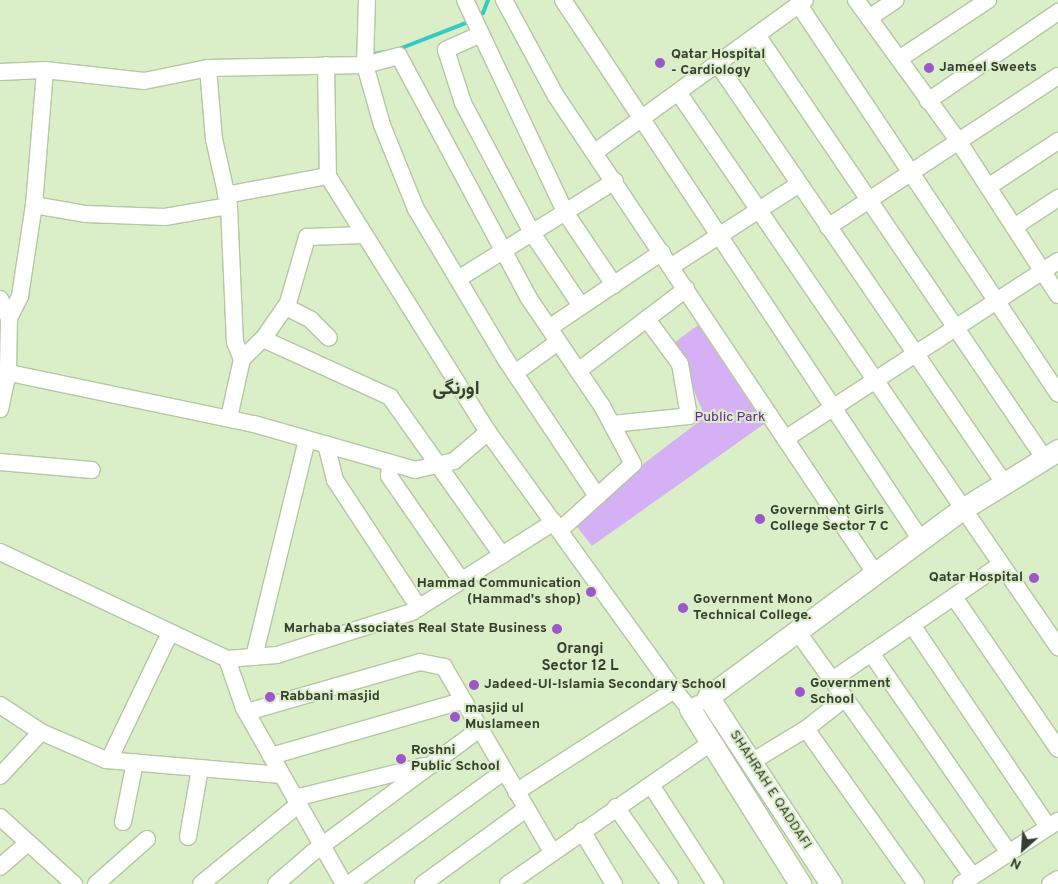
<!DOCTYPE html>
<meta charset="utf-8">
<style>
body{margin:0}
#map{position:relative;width:1058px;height:884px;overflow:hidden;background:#daeec8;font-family:Overpass,Vazirmatn,sans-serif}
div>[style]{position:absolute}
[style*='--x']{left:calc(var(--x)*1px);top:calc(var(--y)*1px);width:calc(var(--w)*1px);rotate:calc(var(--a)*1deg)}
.green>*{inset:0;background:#d6b0f4}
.stream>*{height:4px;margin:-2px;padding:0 2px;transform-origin:2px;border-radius:2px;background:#36c9c2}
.roads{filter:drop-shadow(1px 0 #b4c7a2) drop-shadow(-1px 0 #b4c7a2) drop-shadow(0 1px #b4c7a2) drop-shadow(0 -1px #b4c7a2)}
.minor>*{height:16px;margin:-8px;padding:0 8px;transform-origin:8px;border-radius:8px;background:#fff}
.major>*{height:21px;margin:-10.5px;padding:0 10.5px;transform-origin:10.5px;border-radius:10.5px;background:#fff}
.dots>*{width:14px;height:14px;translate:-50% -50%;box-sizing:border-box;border:2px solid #daeec8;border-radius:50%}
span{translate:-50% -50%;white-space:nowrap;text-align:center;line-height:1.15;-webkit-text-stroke:4px #daeec8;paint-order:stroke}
.poi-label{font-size:14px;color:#363e2f;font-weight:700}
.left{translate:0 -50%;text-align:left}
.right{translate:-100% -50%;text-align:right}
.park-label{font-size:14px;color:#6c2396}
.street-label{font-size:14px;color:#363e2f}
.neighbourhood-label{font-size:15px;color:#363e2f;font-weight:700}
.district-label{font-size:19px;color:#363e2f;font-weight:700}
.north{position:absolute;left:998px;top:824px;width:50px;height:50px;-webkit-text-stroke:4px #daeec8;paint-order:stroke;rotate:206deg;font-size:14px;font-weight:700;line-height:20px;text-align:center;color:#363e2f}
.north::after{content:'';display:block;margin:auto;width:18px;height:22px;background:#363e2f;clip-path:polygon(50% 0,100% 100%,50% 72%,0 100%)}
</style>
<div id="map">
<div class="green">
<div style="clip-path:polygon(698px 325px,764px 424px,592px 546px,571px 519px,705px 417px,674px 343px)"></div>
</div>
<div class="stream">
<div style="--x:477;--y:17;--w:7;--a:-34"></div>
<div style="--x:483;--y:13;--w:14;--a:-69"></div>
<div style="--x:399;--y:49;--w:77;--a:-21.3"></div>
<div style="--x:369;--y:55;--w:16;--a:-11"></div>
</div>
<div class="roads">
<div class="minor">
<div style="--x:367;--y:0;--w:65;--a:91.8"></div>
<div style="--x:365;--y:65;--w:62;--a:74.2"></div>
<div style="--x:382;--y:125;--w:91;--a:68"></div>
<div style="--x:416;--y:209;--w:176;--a:59.2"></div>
<div style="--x:506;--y:360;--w:164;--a:56.2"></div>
<div style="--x:465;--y:0;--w:234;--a:64.7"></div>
<div style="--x:565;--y:212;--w:88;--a:56.1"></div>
<div style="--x:504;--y:0;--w:109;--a:61.6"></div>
<div style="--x:556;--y:96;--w:574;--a:56.23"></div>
<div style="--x:563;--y:0;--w:648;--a:56.46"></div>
<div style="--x:856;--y:0;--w:175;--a:54"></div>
<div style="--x:959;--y:142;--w:182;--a:57.1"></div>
<div style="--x:799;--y:5;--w:467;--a:56.3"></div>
<div style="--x:869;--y:18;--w:32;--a:-34"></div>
<div style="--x:479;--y:35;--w:36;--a:156"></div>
<div style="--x:446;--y:50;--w:56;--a:72.2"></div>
<div style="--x:463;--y:103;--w:147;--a:62"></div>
<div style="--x:532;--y:233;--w:88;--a:56.1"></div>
<div style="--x:757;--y:35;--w:511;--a:55.84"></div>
<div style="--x:899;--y:59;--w:107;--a:-33.5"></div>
<div style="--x:717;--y:63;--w:509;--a:55.65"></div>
<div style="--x:326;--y:65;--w:111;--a:89"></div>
<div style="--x:328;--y:176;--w:302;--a:58"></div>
<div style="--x:488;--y:432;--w:318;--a:54.2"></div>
<div style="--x:674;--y:690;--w:25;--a:50"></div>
<div style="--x:690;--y:709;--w:9;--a:-32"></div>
<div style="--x:208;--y:68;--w:71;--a:85.2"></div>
<div style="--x:214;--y:139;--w:69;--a:77.4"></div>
<div style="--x:229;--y:206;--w:136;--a:87.5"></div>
<div style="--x:235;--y:342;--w:18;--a:68"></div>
<div style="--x:0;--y:72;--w:45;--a:-2.5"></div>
<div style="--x:45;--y:70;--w:100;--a:6.3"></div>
<div style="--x:144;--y:81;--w:65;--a:-11.5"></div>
<div style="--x:208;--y:68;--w:157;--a:-1.1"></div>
<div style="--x:365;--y:65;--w:35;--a:-15"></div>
<div style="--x:399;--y:56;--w:273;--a:61.8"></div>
<div style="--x:528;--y:297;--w:132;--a:55.8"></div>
<div style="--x:602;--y:406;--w:66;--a:61.9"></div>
<div style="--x:633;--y:464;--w:98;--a:137.9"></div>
<div style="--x:678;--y:92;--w:673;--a:55.6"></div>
<div style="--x:928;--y:101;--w:158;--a:-34.4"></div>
<div style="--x:595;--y:152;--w:259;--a:-35.9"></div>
<div style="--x:988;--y:187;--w:84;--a:-33.3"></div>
<div style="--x:226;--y:195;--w:104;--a:-10.6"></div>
<div style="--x:34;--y:205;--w:53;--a:9.8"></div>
<div style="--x:86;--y:214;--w:79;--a:2.2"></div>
<div style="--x:165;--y:217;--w:65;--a:-9.8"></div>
<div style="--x:828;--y:227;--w:275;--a:-33.3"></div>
<div style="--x:1014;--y:227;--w:53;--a:-33.4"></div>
<div style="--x:672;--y:266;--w:151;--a:-32.8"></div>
<div style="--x:458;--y:279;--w:185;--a:-32"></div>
<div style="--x:0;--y:299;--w:21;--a:65"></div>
<div style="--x:9;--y:318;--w:54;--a:91.1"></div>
<div style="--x:8;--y:372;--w:38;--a:102"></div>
<div style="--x:286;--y:307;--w:28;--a:27"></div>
<div style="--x:311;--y:320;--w:25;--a:45"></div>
<div style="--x:9;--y:318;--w:25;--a:-63"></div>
<div style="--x:20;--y:296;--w:92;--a:-81.3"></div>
<div style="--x:34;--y:205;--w:135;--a:-85.3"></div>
<div style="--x:549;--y:328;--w:136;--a:-33.9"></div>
<div style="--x:263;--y:339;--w:140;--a:24.5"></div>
<div style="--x:390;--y:397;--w:194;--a:54.7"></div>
<div style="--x:0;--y:371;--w:259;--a:11.8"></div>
<div style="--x:254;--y:424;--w:167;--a:15.9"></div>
<div style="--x:415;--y:470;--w:40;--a:-13"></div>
<div style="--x:454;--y:461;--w:45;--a:-40.5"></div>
<div style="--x:578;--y:371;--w:136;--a:-37.2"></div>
<div style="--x:515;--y:373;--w:53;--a:-35.8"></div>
<div style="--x:229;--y:418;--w:60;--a:-77.6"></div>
<div style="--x:242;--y:359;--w:29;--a:-44"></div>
<div style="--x:263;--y:339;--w:44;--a:-55.2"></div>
<div style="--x:288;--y:303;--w:69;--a:-73.9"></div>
<div style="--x:307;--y:237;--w:57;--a:-2"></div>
<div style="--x:612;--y:424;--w:77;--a:-5.9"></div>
<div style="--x:689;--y:416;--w:53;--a:-99.8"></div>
<div style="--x:680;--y:364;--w:56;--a:-126.3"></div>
<div style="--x:785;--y:439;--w:326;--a:-33.1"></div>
<div style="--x:326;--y:444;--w:37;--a:76"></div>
<div style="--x:335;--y:480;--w:153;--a:56.7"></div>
<div style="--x:0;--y:462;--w:92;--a:5"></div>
<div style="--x:390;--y:463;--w:13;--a:94"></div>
<div style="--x:389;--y:476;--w:126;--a:55.3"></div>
<div style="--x:0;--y:552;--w:251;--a:25.2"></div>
<div style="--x:227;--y:659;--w:50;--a:-4.6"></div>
<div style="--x:277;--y:655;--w:142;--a:-17.7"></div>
<div style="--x:412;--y:612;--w:168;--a:-32.4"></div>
<div style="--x:954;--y:597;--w:184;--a:55.6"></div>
<div style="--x:912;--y:625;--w:244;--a:56"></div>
<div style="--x:797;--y:631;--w:302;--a:54.4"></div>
<div style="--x:871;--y:653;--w:243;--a:55.4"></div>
<div style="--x:254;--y:657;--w:224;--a:-76.3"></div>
<div style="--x:227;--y:659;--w:52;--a:70.9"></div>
<div style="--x:244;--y:708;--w:202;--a:60.4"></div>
<div style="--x:832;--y:680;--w:204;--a:-34.4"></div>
<div style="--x:0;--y:705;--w:49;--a:33.4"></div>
<div style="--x:247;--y:712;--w:180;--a:-16.1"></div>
<div style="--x:420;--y:662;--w:25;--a:12"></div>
<div style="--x:444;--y:667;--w:214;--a:59.7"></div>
<div style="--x:806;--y:729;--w:190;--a:54.6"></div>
<div style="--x:271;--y:756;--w:199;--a:-16.1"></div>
<div style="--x:109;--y:760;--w:139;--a:-64.4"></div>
<div style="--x:753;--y:761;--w:62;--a:-31.1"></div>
<div style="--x:806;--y:729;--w:48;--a:-38.3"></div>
<div style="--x:0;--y:776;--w:60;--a:-47"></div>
<div style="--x:41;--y:732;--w:71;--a:23.3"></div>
<div style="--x:106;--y:760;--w:176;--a:4.9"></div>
<div style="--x:651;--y:785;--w:118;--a:57.1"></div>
<div style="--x:516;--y:792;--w:188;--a:-32.8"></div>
<div style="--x:295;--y:798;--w:133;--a:-13.9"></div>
<div style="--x:616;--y:807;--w:94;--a:55"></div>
<div style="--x:0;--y:817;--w:100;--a:42.2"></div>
<div style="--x:123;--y:822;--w:61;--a:-78.7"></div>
<div style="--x:582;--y:831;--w:62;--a:58.9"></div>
<div style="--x:188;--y:837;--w:70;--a:-80.1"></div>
<div style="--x:0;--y:867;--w:37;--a:-41"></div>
<div style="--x:96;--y:884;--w:68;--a:-41.4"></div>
<div style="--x:201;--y:884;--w:127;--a:-39.2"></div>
<div style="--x:276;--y:884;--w:48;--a:-40.7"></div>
<div style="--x:312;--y:853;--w:207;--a:-36.5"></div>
<div style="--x:349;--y:884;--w:190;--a:-36"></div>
<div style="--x:423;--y:884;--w:127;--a:-36.1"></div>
<div style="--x:508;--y:884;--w:247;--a:-34.8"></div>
<div style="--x:961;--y:884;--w:116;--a:-33"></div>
<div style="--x:1050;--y:884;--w:9;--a:-32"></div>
</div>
<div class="major">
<div style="--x:690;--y:709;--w:207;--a:57.8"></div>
<div style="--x:831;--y:884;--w:224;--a:-123.3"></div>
<div style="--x:708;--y:697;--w:315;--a:-36.5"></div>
<div style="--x:961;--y:510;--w:114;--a:-31.7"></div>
</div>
</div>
<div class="dots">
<div style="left:660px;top:63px;background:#9d57cb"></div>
<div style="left:929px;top:68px;background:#9d57cb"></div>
<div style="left:760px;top:519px;background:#9d57cb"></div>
<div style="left:1034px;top:578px;background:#9d57cb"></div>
<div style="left:591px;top:592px;background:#9d57cb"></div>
<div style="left:683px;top:608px;background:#9d57cb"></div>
<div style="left:557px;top:629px;background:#9d57cb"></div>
<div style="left:474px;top:685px;background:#9d57cb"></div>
<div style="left:800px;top:692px;background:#9d57cb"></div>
<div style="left:270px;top:697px;background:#9d57cb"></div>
<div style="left:455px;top:717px;background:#9d57cb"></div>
<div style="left:401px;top:759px;background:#9d57cb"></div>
</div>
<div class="poi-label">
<span class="left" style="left:671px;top:63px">Qatar Hospital<br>- Cardiology</span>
<span class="left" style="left:939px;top:68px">Jameel Sweets</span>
<span class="left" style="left:770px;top:519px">Government Girls<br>College Sector 7 C</span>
<span class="right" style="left:1023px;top:578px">Qatar Hospital</span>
<span class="right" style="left:581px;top:592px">Hammad Communication<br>(Hammad's shop)</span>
<span class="left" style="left:693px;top:608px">Government Mono<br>Technical College.</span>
<span class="right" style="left:547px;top:629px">Marhaba Associates Real State Business</span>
<span class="left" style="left:810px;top:692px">Government<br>School</span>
<span class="left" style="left:484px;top:685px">Jadeed-Ul-Islamia Secondary School</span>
<span class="left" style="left:280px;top:697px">Rabbani masjid</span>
<span class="left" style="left:465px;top:717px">masjid ul<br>Muslameen</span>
<span class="left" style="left:411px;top:759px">Roshni<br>Public School</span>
</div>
<div class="park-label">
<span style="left:730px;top:418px">Public Park</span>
</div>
<div class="street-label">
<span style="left:770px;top:790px;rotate:57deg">SHAHRAH E QADDAFI</span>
</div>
<div class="neighbourhood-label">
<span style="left:580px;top:658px">Orangi<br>Sector 12 L</span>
</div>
<div class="district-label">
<span style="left:456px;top:390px">اورنگی</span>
</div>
<div class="north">N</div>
</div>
